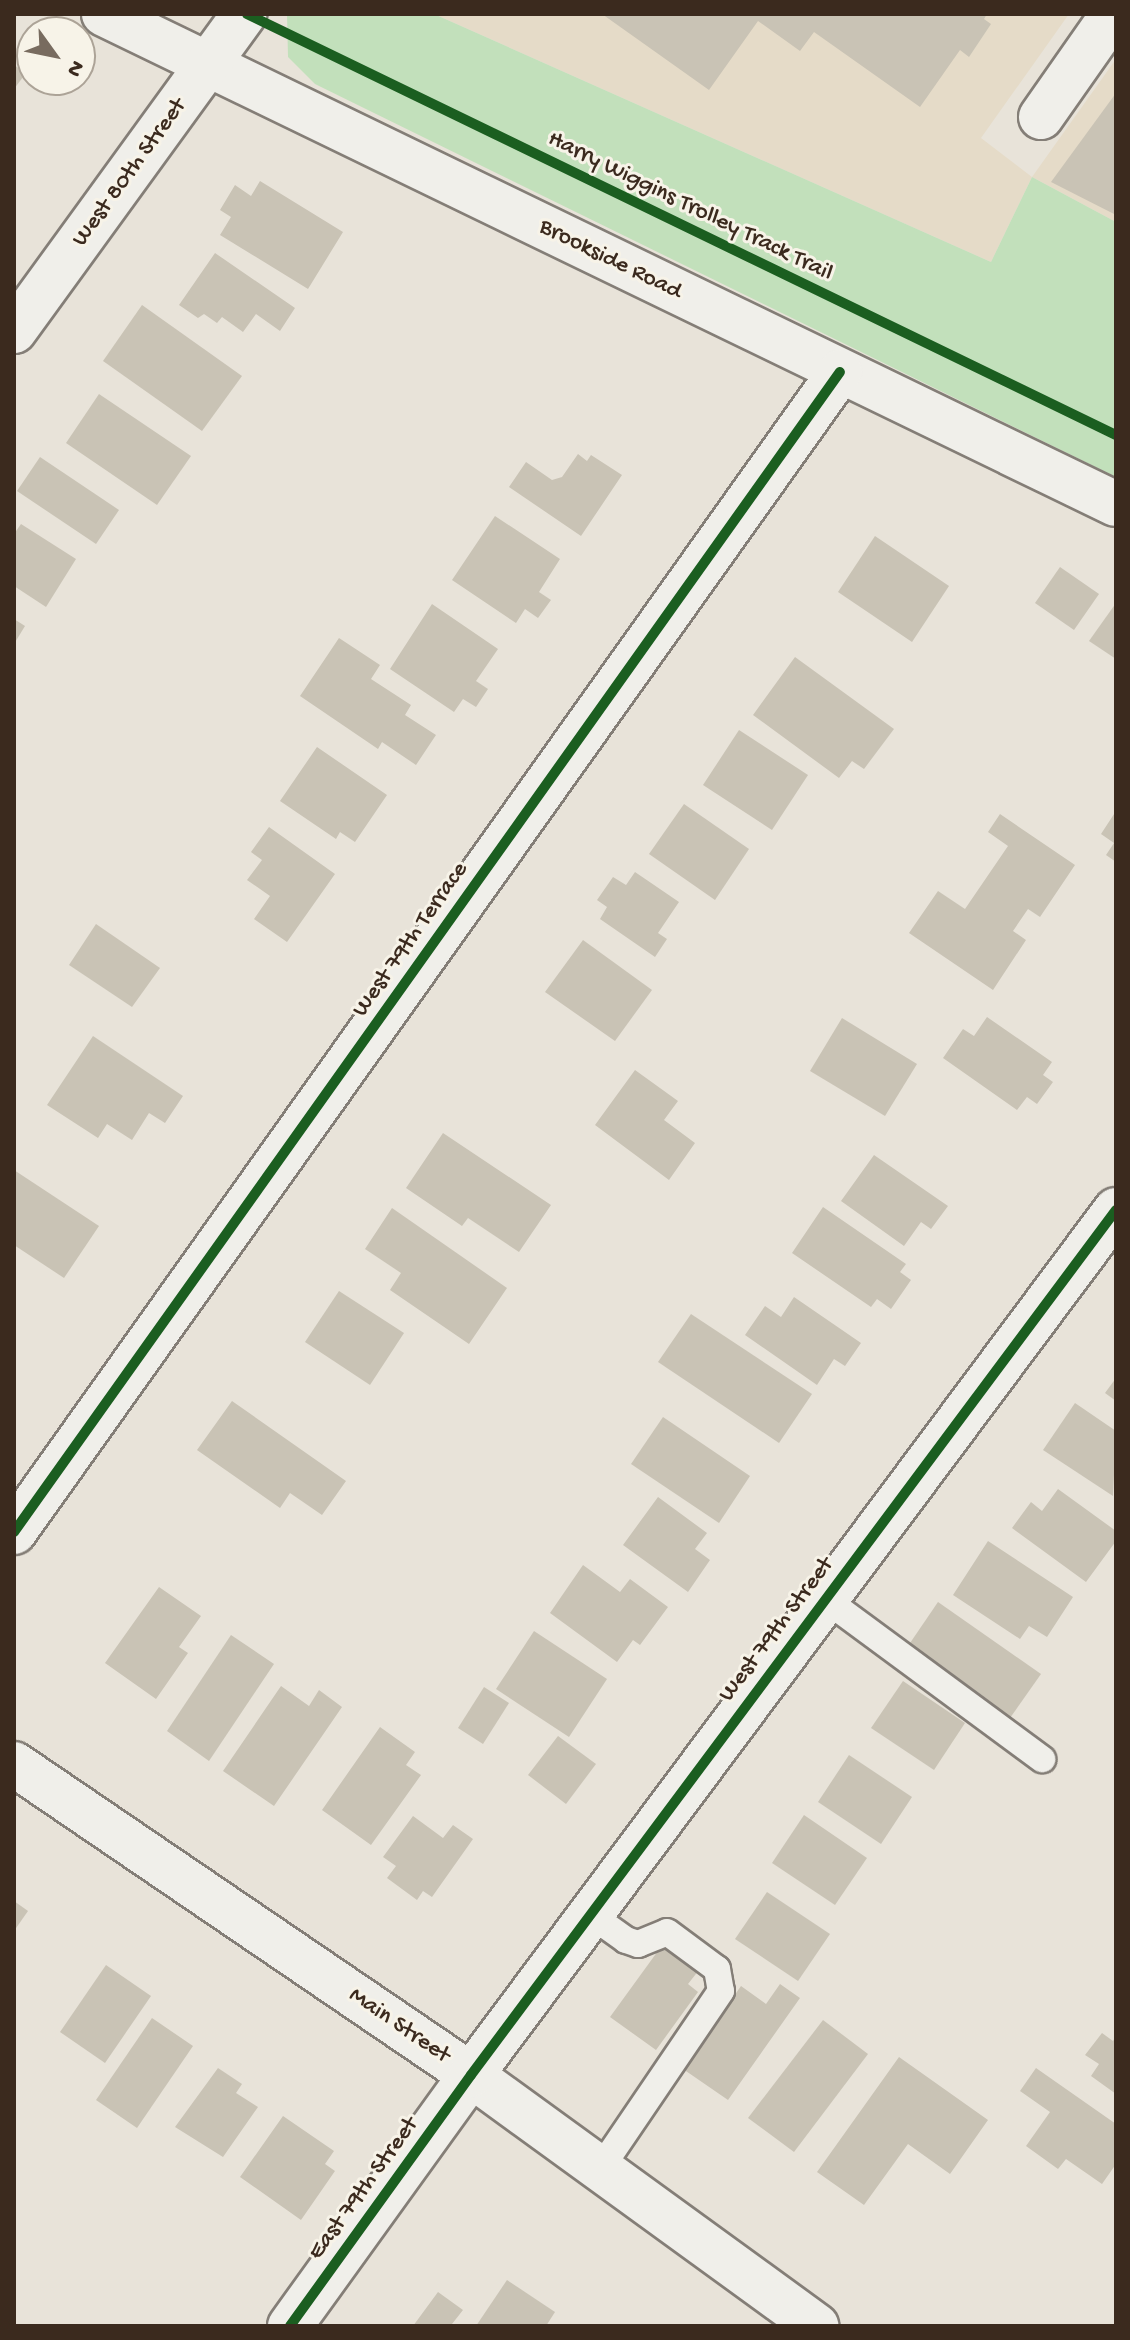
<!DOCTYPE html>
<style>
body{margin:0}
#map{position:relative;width:1130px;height:2340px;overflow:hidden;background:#e8e3d9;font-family:"Gochi Hand",sans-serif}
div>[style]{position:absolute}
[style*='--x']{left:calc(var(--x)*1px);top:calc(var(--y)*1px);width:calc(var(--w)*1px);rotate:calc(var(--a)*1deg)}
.built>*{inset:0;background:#e5dbc8}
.green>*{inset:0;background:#c2e0bb}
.building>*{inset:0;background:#c9c3b5}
.roads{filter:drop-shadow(2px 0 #847e77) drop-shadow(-2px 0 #847e77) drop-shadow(0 2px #847e77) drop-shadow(0 -2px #847e77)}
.service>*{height:26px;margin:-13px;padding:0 13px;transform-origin:13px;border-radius:13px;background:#f0efea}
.minor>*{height:44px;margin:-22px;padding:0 22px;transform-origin:22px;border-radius:22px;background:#f0efea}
.tertiary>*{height:44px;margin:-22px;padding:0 22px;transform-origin:22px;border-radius:22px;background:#f0efea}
.cycleway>*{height:10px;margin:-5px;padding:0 5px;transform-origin:5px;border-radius:5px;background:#1b5e20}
span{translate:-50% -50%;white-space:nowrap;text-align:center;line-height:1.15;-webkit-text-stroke:6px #f7f3e8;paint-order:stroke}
.street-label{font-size:24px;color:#3b2a1e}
.frame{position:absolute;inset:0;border:16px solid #3b2a1e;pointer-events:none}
.north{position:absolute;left:16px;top:16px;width:80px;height:80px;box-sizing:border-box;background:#f7f3e8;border:2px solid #aca397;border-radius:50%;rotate:123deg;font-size:22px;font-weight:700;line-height:32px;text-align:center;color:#3b2a1e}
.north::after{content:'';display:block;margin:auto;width:28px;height:36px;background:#786b5f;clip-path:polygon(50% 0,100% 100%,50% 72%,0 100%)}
</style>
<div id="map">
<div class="built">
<div style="clip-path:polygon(434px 14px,1069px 14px,981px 138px,1032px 177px,1116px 59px,1116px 222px,1032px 177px,991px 262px)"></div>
</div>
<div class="green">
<div style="clip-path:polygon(287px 14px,434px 14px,991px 262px,1032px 177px,1116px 222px,1116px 477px,315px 84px,288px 57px)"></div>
</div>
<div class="building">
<div style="clip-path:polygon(602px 14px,987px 14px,984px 19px,991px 24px,969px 57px,960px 50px,920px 107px,814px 32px,800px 51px,758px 21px,709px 90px)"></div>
<div style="clip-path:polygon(14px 65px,26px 73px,14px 89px)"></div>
<div style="clip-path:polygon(1116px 93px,1116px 215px,1051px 182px)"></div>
<div style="clip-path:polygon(260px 181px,343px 232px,308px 289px,220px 235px,231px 217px,220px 210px,235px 185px,251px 196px)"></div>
<div style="clip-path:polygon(215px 253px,295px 308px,280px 331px,256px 314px,243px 332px,222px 317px,217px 323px,204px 314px,198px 318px,179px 305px)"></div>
<div style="clip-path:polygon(142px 305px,242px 376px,202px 431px,103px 361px)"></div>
<div style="clip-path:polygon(99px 394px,191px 456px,157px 505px,66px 443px)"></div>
<div style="clip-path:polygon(578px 454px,587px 461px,591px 455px,622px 475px,581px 536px,509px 487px,526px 462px,552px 480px,562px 477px)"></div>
<div style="clip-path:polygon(40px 457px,119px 510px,96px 544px,17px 491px)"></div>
<div style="clip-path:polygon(495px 516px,560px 559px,539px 592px,551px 600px,538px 618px,525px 609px,516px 623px,452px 580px)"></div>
<div style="clip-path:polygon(21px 524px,76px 559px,46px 607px,14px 586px,14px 534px)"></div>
<div style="clip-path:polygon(875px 536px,949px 586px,912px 642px,838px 592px)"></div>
<div style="clip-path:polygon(1060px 567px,1099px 594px,1074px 630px,1035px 603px)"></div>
<div style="clip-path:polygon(1116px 603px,1116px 659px,1089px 641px)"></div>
<div style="clip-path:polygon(432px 604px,498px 649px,476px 681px,488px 689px,476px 707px,463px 699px,454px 712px,390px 669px)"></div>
<div style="clip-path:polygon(14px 619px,25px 626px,14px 644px)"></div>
<div style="clip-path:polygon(339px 638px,380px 665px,371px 679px,411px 705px,405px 715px,436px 735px,416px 765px,382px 742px,378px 749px,300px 696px)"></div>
<div style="clip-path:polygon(795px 657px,894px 729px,864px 769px,852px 761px,839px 778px,753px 715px)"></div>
<div style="clip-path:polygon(739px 730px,808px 775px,772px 830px,703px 785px)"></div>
<div style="clip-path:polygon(317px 747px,387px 795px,355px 842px,340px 832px,336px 839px,280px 801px)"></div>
<div style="clip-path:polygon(684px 804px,749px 849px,715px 900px,649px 854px)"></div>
<div style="clip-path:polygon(1116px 811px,1116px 862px,1106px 855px,1114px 843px,1101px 834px)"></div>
<div style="clip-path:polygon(1000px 814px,1075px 865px,1040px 917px,1028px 909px,1013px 931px,1026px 940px,993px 990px,909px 933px,938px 891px,965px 909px,1008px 846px,988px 832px)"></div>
<div style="clip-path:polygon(269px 827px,335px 874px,287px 942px,254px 919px,270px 896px,247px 880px,262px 860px,251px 852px)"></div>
<div style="clip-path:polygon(635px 872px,679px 902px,658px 933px,667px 939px,655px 957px,600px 919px,607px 907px,597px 900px,613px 877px,626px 885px)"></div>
<div style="clip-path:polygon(96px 924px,160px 968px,132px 1007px,69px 965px)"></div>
<div style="clip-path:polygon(583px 940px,652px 990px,615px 1041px,545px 992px)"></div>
<div style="clip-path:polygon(987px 1017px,1052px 1062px,1043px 1075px,1053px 1082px,1037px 1104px,1027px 1097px,1017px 1110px,943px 1058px,963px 1029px,974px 1036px)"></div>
<div style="clip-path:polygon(842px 1018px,917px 1064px,885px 1116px,810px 1071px)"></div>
<div style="clip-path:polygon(93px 1036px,183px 1096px,165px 1123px,149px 1113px,132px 1140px,107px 1124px,98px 1138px,47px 1105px)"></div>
<div style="clip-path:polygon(635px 1070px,678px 1101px,664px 1120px,695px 1143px,669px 1180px,595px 1125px)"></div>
<div style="clip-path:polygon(443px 1133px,551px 1205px,519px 1252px,468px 1218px,462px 1226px,406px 1188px)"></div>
<div style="clip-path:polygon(874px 1155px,948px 1206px,931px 1229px,921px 1222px,904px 1246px,841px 1201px)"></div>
<div style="clip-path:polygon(14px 1170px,99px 1226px,64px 1278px,14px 1245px)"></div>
<div style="clip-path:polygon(823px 1207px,906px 1264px,900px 1272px,911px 1280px,891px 1309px,877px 1299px,871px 1307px,792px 1253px)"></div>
<div style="clip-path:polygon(392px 1208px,507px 1288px,469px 1344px,390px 1290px,401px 1273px,365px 1249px)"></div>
<div style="clip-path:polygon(339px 1291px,404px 1333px,370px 1385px,305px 1342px)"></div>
<div style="clip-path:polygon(794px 1297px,861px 1343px,845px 1366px,834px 1359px,817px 1385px,745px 1335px,765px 1306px,781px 1317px)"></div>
<div style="clip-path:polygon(691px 1314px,812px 1394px,779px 1443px,658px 1362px)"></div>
<div style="clip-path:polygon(1116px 1378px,1116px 1401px,1105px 1393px)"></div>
<div style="clip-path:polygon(232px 1401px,346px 1481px,322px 1515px,290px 1493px,280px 1508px,197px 1450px)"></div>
<div style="clip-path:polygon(1075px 1403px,1116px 1431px,1113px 1496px,1043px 1450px)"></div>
<div style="clip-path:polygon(663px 1417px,750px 1476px,719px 1523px,631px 1464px)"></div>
<div style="clip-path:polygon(1058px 1489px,1116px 1531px,1116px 1541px,1086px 1582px,1012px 1528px,1031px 1502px,1042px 1511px)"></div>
<div style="clip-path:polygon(658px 1497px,707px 1533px,695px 1549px,710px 1560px,688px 1592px,623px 1545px)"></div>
<div style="clip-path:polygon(988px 1541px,1073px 1597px,1047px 1637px,1029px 1626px,1020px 1639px,953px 1595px)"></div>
<div style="clip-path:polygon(583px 1565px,620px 1592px,630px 1579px,668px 1607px,640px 1645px,633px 1640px,617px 1662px,550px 1613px)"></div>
<div style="clip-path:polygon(159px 1587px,201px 1616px,179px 1647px,188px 1653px,156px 1699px,105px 1663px)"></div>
<div style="clip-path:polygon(938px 1602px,1041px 1674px,1010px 1718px,908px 1646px)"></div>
<div style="clip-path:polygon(534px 1631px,607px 1679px,569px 1737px,496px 1689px)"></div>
<div style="clip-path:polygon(231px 1635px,274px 1664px,209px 1761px,167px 1731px)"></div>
<div style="clip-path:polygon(903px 1681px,965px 1723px,934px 1770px,871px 1728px)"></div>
<div style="clip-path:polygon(281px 1686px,309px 1706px,319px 1690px,342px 1707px,274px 1806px,223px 1771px)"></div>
<div style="clip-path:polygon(484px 1687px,509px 1703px,483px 1744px,458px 1728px)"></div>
<div style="clip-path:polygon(380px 1727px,415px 1752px,406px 1765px,421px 1775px,371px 1845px,322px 1810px)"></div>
<div style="clip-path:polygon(558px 1736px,596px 1764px,566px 1804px,528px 1775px)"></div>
<div style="clip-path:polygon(849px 1755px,912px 1797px,881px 1844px,818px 1802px)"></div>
<div style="clip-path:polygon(804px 1815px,867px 1858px,835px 1905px,772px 1863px)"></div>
<div style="clip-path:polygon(413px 1816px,443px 1838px,453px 1825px,473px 1839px,432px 1897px,423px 1891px,417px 1900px,387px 1878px,396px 1866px,383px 1857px)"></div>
<div style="clip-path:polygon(767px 1892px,830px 1934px,798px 1981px,735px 1939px)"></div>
<div style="clip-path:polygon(14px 1901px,28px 1911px,14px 1931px)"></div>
<div style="clip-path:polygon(663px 1944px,699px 1970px,688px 1984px,698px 1992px,656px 2050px,610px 2017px)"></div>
<div style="clip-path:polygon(106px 1965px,151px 1996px,105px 2063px,60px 2032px)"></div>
<div style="clip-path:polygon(780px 1984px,800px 1998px,728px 2100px,683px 2069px,741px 1986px,766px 2004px)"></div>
<div style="clip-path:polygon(152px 2018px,193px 2046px,137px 2128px,96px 2100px)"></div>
<div style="clip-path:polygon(823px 2020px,868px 2054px,794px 2152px,748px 2118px)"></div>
<div style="clip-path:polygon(1102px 2033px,1113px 2041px,1116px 2036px,1116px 2094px,1091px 2076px,1099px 2064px,1085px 2055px)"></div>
<div style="clip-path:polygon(899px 2057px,988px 2120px,950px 2174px,908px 2144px,864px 2205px,817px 2172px)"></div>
<div style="clip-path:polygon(218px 2068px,242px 2084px,236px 2093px,258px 2107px,223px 2157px,175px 2127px)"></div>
<div style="clip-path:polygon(1036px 2068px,1116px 2124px,1116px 2164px,1102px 2184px,1066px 2159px,1058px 2169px,1026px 2146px,1050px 2112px,1020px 2091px)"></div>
<div style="clip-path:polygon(283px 2116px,334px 2151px,325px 2164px,335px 2171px,301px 2220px,240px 2177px)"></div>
<div style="clip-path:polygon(507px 2280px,555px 2312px,546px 2326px,476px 2326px)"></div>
<div style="clip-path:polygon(438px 2292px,463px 2310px,452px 2324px,454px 2326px,413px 2326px)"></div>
</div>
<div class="roads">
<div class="service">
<div style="--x:825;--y:1599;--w:270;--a:36.4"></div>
<div style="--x:591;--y:1915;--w:43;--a:35.5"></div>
<div style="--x:626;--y:1940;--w:13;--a:18"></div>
<div style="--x:638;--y:1944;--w:31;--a:-22"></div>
<div style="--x:667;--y:1932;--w:62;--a:36.5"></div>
<div style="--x:717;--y:1969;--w:22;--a:80"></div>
<div style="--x:721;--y:1991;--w:215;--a:124.2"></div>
</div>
<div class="minor">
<div style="--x:104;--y:14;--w:1124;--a:25.84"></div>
<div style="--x:1041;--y:117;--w:126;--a:-55"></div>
<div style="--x:14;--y:331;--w:392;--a:-54"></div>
<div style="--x:14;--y:1532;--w:1424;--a:-54.55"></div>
<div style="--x:14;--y:1764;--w:553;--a:34.24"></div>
<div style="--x:471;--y:2075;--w:427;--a:36"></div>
</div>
<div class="tertiary">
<div style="--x:290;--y:2326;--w:309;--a:-54.2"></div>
<div style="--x:471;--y:2075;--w:1079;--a:-53.29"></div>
</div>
</div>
<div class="cycleway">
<div style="--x:247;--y:14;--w:966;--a:25.85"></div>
<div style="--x:14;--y:1532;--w:1424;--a:-54.55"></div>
<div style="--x:290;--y:2326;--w:309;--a:-54.2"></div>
<div style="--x:471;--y:2075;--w:1079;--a:-53.29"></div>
</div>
<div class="street-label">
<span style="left:130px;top:173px;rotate:-54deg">West 80th Street</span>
<span style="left:690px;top:207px;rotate:26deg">Harry Wiggins Trolley Track Trail</span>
<span style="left:610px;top:260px;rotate:26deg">Brookside Road</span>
<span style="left:411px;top:940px;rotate:-55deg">West 79th Terrace</span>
<span style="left:777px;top:1630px;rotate:-53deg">West 79th Street</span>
<span style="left:399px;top:2026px;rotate:34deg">Main Street</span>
<span style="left:364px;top:2189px;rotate:-54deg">East 79th Street</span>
</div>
<div class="frame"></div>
<div class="north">N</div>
</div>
